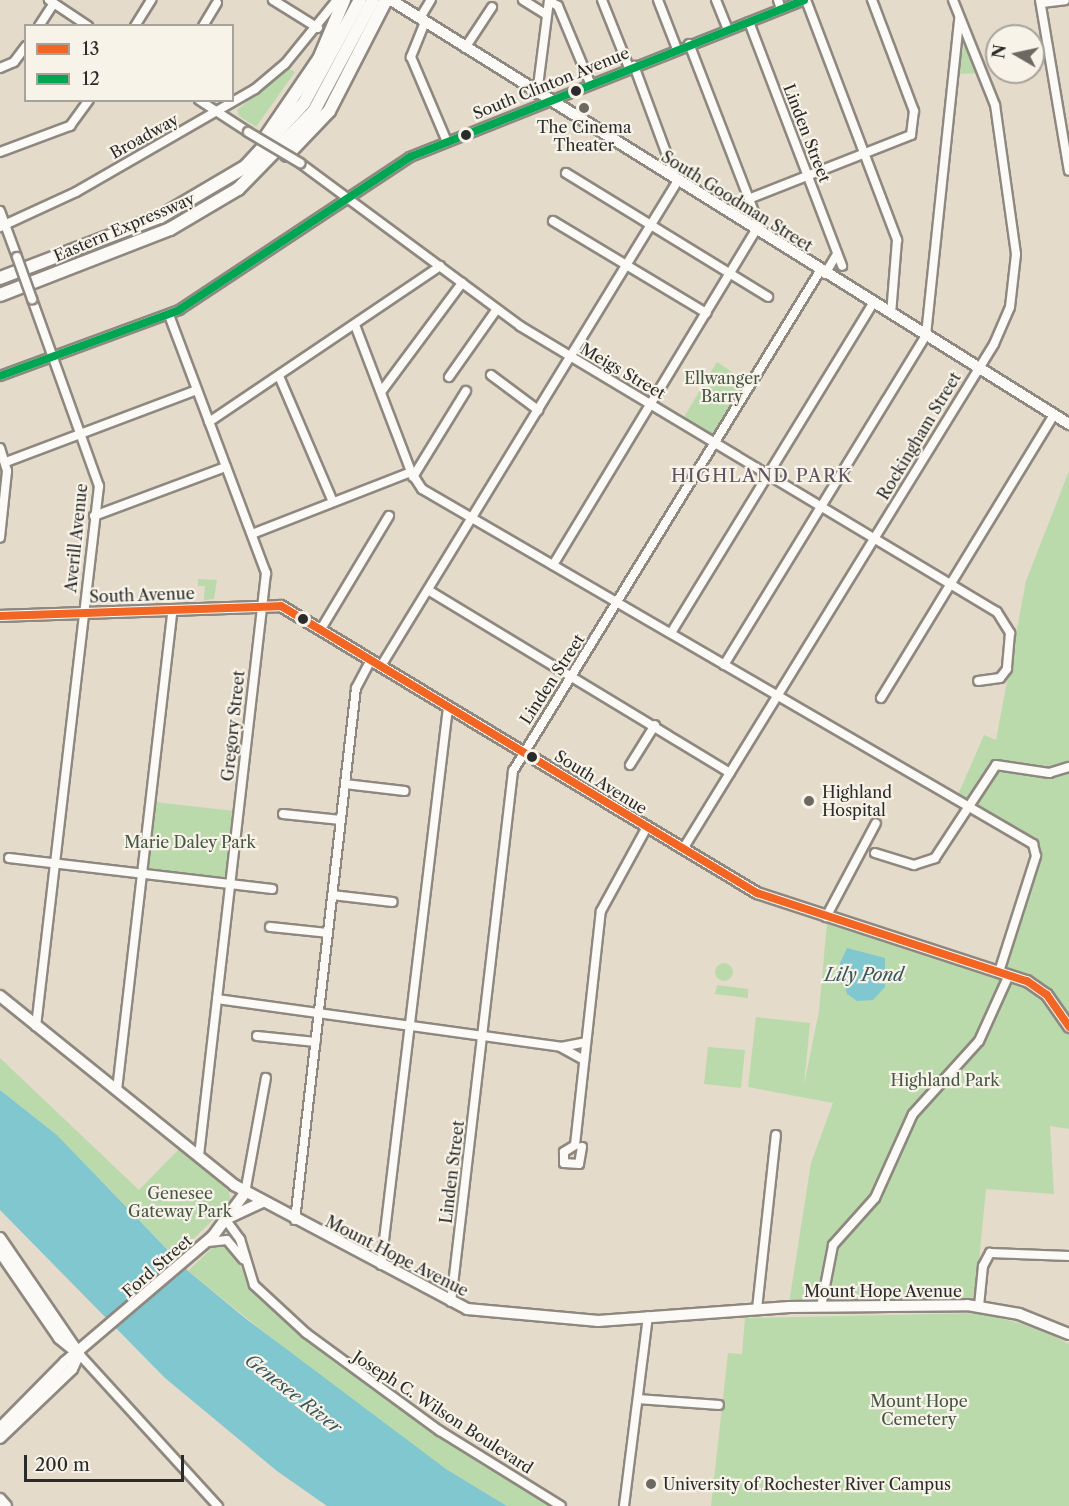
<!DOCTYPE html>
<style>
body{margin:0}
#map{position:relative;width:1069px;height:1506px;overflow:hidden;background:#e5dbca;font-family:"Libre Caslon Text",serif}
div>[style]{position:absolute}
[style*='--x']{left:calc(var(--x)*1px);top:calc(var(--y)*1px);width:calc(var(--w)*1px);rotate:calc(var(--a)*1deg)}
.green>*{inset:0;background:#badaab}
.round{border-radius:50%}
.water>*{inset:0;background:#81c7d0}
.roads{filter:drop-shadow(2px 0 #8e8880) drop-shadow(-2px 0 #8e8880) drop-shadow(0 2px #8e8880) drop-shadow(0 -2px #8e8880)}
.minor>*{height:8px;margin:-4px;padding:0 4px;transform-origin:4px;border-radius:4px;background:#fbfaf7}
.major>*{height:10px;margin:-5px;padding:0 5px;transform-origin:5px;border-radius:5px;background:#fbfaf7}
.highway>*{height:12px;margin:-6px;padding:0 6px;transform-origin:6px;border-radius:6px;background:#fbfaf7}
.bridges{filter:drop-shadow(2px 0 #8e8880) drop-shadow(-2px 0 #8e8880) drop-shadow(0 2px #8e8880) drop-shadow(0 -2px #8e8880)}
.minor-bridge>*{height:8px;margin:-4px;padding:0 4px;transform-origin:4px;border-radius:4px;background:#fbfaf7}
.bus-1>*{height:8px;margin:-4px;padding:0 4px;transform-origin:4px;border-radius:4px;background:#f26522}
.bus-2>*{height:8px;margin:-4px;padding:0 4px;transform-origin:4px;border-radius:4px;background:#00a651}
.dots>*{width:16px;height:16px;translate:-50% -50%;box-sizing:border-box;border:3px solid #f7f3e8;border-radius:50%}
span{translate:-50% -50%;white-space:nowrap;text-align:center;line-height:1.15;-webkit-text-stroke:4.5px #f7f3e8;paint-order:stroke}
.street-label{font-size:16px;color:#2b2b2b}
.poi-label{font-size:16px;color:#2b2b2b}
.left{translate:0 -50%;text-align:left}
.park-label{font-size:16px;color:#465644}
.neighbourhood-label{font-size:18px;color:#5d5361;letter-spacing:1.5px}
.water-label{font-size:18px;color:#38575d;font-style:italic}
.legend{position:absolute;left:24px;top:24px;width:210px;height:78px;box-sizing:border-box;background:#f7f3e8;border:2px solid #a5a39c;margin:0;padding:8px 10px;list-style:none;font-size:18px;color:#2b2b2b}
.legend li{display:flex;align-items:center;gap:12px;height:30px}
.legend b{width:30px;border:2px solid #a5a39c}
.north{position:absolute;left:985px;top:24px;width:60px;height:60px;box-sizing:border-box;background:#f7f3e8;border:2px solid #a5a39c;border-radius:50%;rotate:279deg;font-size:16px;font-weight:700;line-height:24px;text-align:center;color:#2b2b2b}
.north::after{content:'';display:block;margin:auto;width:21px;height:27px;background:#6c6963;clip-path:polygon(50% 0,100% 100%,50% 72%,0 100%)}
.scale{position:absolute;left:24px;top:1455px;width:160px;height:27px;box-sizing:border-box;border:3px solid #2b2b2b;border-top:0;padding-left:8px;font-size:18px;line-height:21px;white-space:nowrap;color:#2b2b2b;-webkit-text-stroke:4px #f7f3e8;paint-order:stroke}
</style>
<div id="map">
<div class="green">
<div style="clip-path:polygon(965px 40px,979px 73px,957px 74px)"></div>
<div style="clip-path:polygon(288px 68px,295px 72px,256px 127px,239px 116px,237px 110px)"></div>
<div style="clip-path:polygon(717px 362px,747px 382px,714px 435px,684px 417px)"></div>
<div style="clip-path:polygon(1069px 471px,1069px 1129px,1050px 1126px,1054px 1194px,986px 1189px,975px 1302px,789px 1303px,811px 1163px,833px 1103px,748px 1087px,756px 1017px,810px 1023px,804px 1085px,819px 1011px,827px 923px,1000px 977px,1039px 849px,957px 797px,984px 735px,996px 740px,1026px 581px)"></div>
<div style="clip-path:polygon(198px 579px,217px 580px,214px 599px,204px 600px,205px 586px,198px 586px)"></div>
<div style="clip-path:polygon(155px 802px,234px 811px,225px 881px,146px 872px)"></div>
<div class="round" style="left:715px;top:963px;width:18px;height:18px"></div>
<div style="clip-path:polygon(717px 985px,748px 989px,748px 998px,715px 994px)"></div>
<div style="clip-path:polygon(708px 1047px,745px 1050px,741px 1088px,704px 1084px)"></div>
<div style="clip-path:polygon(0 1058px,139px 1190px,181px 1147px,229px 1192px,231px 1202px,175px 1257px,57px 1135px,0 1090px)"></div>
<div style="clip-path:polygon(227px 1243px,255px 1293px,331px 1360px,441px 1438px,554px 1506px,507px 1506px,446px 1469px,339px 1392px,188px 1271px,215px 1245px)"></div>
<div style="clip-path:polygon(981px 1313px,1040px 1329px,1069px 1344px,1069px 1506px,711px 1506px,728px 1353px,742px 1354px,745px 1318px)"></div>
</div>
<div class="water">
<div style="clip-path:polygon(847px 948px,885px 958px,885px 987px,873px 1000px,857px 1001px,847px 994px,840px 963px)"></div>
<div style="clip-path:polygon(0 1090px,57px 1135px,188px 1271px,245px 1318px,446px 1469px,507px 1506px,327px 1506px,277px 1471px,165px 1378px,0 1210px)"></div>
</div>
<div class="roads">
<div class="minor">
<div style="--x:49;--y:0;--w:47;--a:33.7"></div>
<div style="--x:273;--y:0;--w:53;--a:31.9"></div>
<div style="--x:523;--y:0;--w:28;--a:32"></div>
<div style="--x:602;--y:0;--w:73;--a:68.3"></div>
<div style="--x:658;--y:0;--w:53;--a:68.8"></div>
<div style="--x:716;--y:0;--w:32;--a:68"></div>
<div style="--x:778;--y:0;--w:9;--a:72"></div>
<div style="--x:806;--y:0;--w:257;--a:69.2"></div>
<div style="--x:897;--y:240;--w:74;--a:94.6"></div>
<div style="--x:1040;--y:0;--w:173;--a:80.4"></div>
<div style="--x:549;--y:1;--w:10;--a:29"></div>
<div style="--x:558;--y:6;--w:83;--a:67.4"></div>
<div style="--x:1042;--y:3;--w:23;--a:-7"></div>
<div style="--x:420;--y:18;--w:21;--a:-59"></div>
<div style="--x:425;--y:22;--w:38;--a:112"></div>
<div style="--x:411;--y:57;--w:92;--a:67"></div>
<div style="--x:749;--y:22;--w:261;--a:69.1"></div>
<div style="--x:39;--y:26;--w:27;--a:-57"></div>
<div style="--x:135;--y:26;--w:31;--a:-58"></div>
<div style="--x:203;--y:26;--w:27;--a:-59"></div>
<div style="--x:465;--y:48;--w:49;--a:-56.6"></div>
<div style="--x:0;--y:68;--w:15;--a:-23"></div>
<div style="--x:14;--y:62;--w:20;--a:-53"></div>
<div style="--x:537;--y:94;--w:95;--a:-82.7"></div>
<div style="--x:199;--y:100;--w:59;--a:33.1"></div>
<div style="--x:0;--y:152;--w:75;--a:-20.4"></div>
<div style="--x:70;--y:126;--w:32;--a:-54"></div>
<div style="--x:300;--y:163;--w:274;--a:36.5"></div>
<div style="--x:520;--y:326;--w:556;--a:30.95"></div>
<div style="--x:997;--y:612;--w:25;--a:58"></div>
<div style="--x:1010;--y:633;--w:36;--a:95"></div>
<div style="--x:1007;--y:669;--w:11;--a:128"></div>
<div style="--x:1000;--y:678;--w:22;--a:172"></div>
<div style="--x:566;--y:173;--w:237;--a:31.5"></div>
<div style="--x:751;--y:198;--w:172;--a:-21.5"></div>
<div style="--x:911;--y:135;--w:24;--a:-83"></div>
<div style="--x:914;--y:111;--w:119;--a:-110.7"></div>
<div style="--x:0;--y:211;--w:49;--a:69.7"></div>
<div style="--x:553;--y:221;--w:179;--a:31"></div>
<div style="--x:0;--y:227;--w:84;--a:-24.7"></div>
<div style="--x:76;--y:192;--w:207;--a:-29.9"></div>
<div style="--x:255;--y:89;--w:39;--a:-40"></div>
<div style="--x:285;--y:64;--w:82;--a:-50.9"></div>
<div style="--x:825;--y:274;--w:23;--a:-59"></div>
<div style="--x:32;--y:299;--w:199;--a:70.3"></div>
<div style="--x:99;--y:486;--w:544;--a:96.65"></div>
<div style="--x:169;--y:315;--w:276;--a:69.4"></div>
<div style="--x:266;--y:573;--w:587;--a:96.56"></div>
<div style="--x:355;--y:325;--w:157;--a:69.1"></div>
<div style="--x:411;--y:472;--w:20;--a:57"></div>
<div style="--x:422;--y:489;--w:707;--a:30.16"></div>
<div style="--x:1033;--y:844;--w:12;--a:76"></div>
<div style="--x:1036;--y:856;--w:122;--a:107.7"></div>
<div style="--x:491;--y:375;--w:59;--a:36.7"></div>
<div style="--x:0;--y:376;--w:191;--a:-20.2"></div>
<div style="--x:179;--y:310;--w:277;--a:-33.5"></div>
<div style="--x:410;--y:157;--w:424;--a:-21.7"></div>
<div style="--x:279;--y:376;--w:137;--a:66.8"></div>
<div style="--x:449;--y:377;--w:83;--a:-54.8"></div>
<div style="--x:381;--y:392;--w:136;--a:-53.4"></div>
<div style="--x:209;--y:422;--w:279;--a:-34"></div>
<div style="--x:0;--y:448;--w:24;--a:73"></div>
<div style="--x:7;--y:471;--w:67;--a:96"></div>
<div style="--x:6;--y:462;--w:204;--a:-20.7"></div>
<div style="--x:413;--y:477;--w:101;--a:-58.4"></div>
<div style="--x:94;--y:516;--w:141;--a:-20.4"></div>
<div style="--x:252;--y:534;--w:171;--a:-21.3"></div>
<div style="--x:553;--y:565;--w:398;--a:-58.8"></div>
<div style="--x:759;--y:225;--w:194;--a:-111.1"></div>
<div style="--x:428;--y:590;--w:353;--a:31.2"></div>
<div style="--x:321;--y:629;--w:132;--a:-59"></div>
<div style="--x:671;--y:633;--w:387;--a:-58.5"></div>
<div style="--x:724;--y:665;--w:387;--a:-58.5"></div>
<div style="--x:926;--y:335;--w:318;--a:-84"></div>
<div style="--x:381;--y:666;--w:567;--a:-58.55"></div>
<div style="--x:677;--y:182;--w:124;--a:-110.3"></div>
<div style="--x:881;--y:698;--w:332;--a:-58.6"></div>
<div style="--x:630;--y:765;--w:47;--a:-58"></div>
<div style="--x:345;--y:784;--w:60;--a:6.7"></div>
<div style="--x:283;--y:814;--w:58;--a:5.9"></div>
<div style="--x:683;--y:849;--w:593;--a:-58.37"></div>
<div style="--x:994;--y:344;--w:40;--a:-66.6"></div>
<div style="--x:1010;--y:307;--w:53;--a:-83.5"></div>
<div style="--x:1016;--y:254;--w:150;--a:-98"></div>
<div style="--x:995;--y:105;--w:113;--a:-111.8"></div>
<div style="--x:875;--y:853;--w:41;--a:17.1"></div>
<div style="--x:914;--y:865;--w:22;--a:-18"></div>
<div style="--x:935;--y:858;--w:111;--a:-56.7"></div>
<div style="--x:996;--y:765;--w:54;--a:8.6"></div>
<div style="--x:1049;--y:773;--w:21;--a:-17"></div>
<div style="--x:9;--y:858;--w:265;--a:6.7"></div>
<div style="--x:332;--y:895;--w:61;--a:6.5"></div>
<div style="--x:826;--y:917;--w:106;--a:-62"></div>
<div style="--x:270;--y:927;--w:58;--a:5.9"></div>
<div style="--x:217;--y:999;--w:347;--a:7.9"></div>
<div style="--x:257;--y:1036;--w:59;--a:5.8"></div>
<div style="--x:584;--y:1060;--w:26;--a:-151"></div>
<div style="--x:561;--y:1047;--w:25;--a:-11"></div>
<div style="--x:117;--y:1090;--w:484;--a:-83.4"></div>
<div style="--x:582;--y:1147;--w:17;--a:100"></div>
<div style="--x:579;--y:1164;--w:15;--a:-176"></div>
<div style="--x:564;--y:1163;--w:11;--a:-90"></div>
<div style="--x:564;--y:1152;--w:13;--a:-32"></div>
<div style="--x:575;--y:1145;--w:235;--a:-83.7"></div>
<div style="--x:601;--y:911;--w:96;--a:-61.3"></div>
<div style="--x:245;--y:1193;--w:117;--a:-79.7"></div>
<div style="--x:226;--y:1220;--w:24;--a:54"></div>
<div style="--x:240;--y:1239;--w:48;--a:73.1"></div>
<div style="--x:254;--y:1285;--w:71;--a:42.7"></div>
<div style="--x:306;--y:1333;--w:166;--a:36.2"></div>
<div style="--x:440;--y:1431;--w:142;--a:31.8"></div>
<div style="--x:295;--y:1220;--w:535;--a:-83.46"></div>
<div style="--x:356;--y:688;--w:32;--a:-62"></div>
<div style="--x:208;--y:1242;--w:19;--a:-6"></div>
<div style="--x:227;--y:1240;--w:25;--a:50"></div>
<div style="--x:381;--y:1265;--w:562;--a:-83.15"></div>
<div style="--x:451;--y:1302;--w:535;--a:-83.34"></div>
<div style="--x:513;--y:771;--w:587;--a:-58.45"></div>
<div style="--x:979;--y:1306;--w:40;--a:-84.3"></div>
<div style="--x:983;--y:1266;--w:15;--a:-62"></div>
<div style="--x:990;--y:1253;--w:79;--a:2.2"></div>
<div style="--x:821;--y:1307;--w:63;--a:-79"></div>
<div style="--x:833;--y:1245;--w:63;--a:-48.2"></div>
<div style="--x:875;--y:1198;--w:92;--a:-65.7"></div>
<div style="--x:913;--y:1114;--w:98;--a:-47.9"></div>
<div style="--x:979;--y:1041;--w:72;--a:-65.6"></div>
<div style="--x:757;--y:1309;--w:175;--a:-83.8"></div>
<div style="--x:79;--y:1354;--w:206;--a:47.6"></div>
<div style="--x:638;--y:1399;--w:81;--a:4.2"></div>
<div style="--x:624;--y:1506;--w:191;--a:-82.8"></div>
</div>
<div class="major">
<div style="--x:391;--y:0;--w:800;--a:32.02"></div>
<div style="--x:0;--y:616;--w:281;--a:-2"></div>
<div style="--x:281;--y:606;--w:556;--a:31.09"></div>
<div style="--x:757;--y:893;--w:284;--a:18.1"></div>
<div style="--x:1027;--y:981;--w:24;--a:35"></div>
<div style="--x:1047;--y:995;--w:39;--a:55"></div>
<div style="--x:0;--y:996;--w:301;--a:38.9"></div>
<div style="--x:234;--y:1185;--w:264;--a:28"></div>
<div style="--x:467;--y:1309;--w:132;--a:5.2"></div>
<div style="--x:598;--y:1321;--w:192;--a:-4.2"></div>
<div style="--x:789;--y:1307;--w:178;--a:-0.6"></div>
<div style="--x:967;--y:1305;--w:53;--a:9.8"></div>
<div style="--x:1019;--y:1314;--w:54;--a:21.8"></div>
<div style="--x:228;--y:1218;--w:38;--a:-25"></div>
<div style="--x:0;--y:1238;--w:140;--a:55.7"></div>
<div style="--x:0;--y:1252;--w:104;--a:55.5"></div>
<div style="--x:59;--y:1338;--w:26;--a:39"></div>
<div style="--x:0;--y:1428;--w:93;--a:-45.4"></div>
<div style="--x:65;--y:1362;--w:194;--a:-40.4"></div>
<div style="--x:213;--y:1236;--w:54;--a:-53.3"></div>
<div style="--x:0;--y:1438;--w:100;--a:-43.8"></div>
<div style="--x:72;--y:1369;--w:17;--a:-65"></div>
<div style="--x:0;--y:1499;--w:9;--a:49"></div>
</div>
<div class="highway">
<div style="--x:263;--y:141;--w:99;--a:-55.7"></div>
<div style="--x:319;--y:59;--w:64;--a:-67"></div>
<div style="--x:287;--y:155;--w:61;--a:-46.3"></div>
<div style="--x:329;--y:111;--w:125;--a:-62.8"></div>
<div style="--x:0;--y:278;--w:171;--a:-20.9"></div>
<div style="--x:160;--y:217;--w:99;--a:-30.5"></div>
<div style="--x:245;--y:167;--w:87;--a:-47.3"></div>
<div style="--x:304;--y:103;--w:117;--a:-61.5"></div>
<div style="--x:0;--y:295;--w:182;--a:-21.2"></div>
<div style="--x:170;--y:229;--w:79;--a:-30.5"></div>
<div style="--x:238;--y:189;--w:109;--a:-45.7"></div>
<div style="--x:314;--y:111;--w:126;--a:-62"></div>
</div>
</div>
<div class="bridges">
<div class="minor-bridge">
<div style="--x:248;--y:132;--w:61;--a:30.8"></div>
<div style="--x:17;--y:257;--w:45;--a:70.3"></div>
</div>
</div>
<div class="bus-1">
<div style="--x:0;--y:616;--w:281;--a:-2"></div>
<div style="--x:281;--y:606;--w:556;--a:31.09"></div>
<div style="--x:757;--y:893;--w:284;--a:18.1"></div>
<div style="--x:1027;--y:981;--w:24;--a:35"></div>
<div style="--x:1047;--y:995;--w:39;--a:55"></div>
</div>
<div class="bus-2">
<div style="--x:0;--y:376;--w:191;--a:-20.2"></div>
<div style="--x:179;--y:310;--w:277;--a:-33.5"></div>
<div style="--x:410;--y:157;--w:424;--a:-21.7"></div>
</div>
<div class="dots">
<div style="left:576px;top:91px;background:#2b2b2b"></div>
<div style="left:584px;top:108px;background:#6c6963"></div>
<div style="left:466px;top:135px;background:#2b2b2b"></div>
<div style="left:303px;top:619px;background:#2b2b2b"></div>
<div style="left:532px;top:757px;background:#2b2b2b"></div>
<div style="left:809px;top:801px;background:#6c6963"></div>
<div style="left:651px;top:1484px;background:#6c6963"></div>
</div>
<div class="street-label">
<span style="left:551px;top:83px;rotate:-22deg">South Clinton Avenue</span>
<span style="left:807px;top:133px;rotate:69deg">Linden Street</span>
<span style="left:144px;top:136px;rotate:-29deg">Broadway</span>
<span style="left:737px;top:201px;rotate:32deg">South Goodman Street</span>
<span style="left:124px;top:227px;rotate:-23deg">Eastern Expressway</span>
<span style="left:623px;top:371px;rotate:30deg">Meigs Street</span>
<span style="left:919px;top:436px;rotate:-59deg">Rockingham Street</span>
<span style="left:76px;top:538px;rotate:-84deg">Averill Avenue</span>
<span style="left:142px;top:595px;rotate:-2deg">South Avenue</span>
<span style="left:552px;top:679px;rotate:-57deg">Linden Street</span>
<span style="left:233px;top:726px;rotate:-84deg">Gregory Street</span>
<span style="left:601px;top:782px;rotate:32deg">South Avenue</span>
<span style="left:452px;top:1172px;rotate:-83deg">Linden Street</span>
<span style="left:397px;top:1256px;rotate:27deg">Mount Hope Avenue</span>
<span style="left:157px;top:1266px;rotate:-41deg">Ford Street</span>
<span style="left:883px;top:1291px">Mount Hope Avenue</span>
<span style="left:443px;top:1412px;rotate:33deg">Joseph C. Wilson Boulevard</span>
</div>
<div class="poi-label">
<span style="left:584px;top:136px">The Cinema<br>Theater</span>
<span class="left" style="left:822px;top:801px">Highland<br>Hospital</span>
<span class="left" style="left:663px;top:1484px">University of Rochester River Campus</span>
</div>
<div class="park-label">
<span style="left:722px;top:387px">Ellwanger<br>Barry</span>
<span style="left:190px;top:842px">Marie Daley Park</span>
<span style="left:945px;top:1080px">Highland Park</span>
<span style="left:180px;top:1202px">Genesee<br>Gateway Park</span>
<span style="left:919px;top:1410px">Mount Hope<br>Cemetery</span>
</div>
<div class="neighbourhood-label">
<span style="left:762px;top:476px">HIGHLAND PARK</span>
</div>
<div class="water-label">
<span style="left:864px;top:975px">Lily Pond</span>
<span style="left:293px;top:1394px;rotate:38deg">Genesee River</span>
</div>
<ul class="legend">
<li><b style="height:8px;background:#f26522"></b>13</li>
<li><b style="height:8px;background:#00a651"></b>12</li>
</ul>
<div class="north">N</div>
<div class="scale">200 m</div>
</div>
